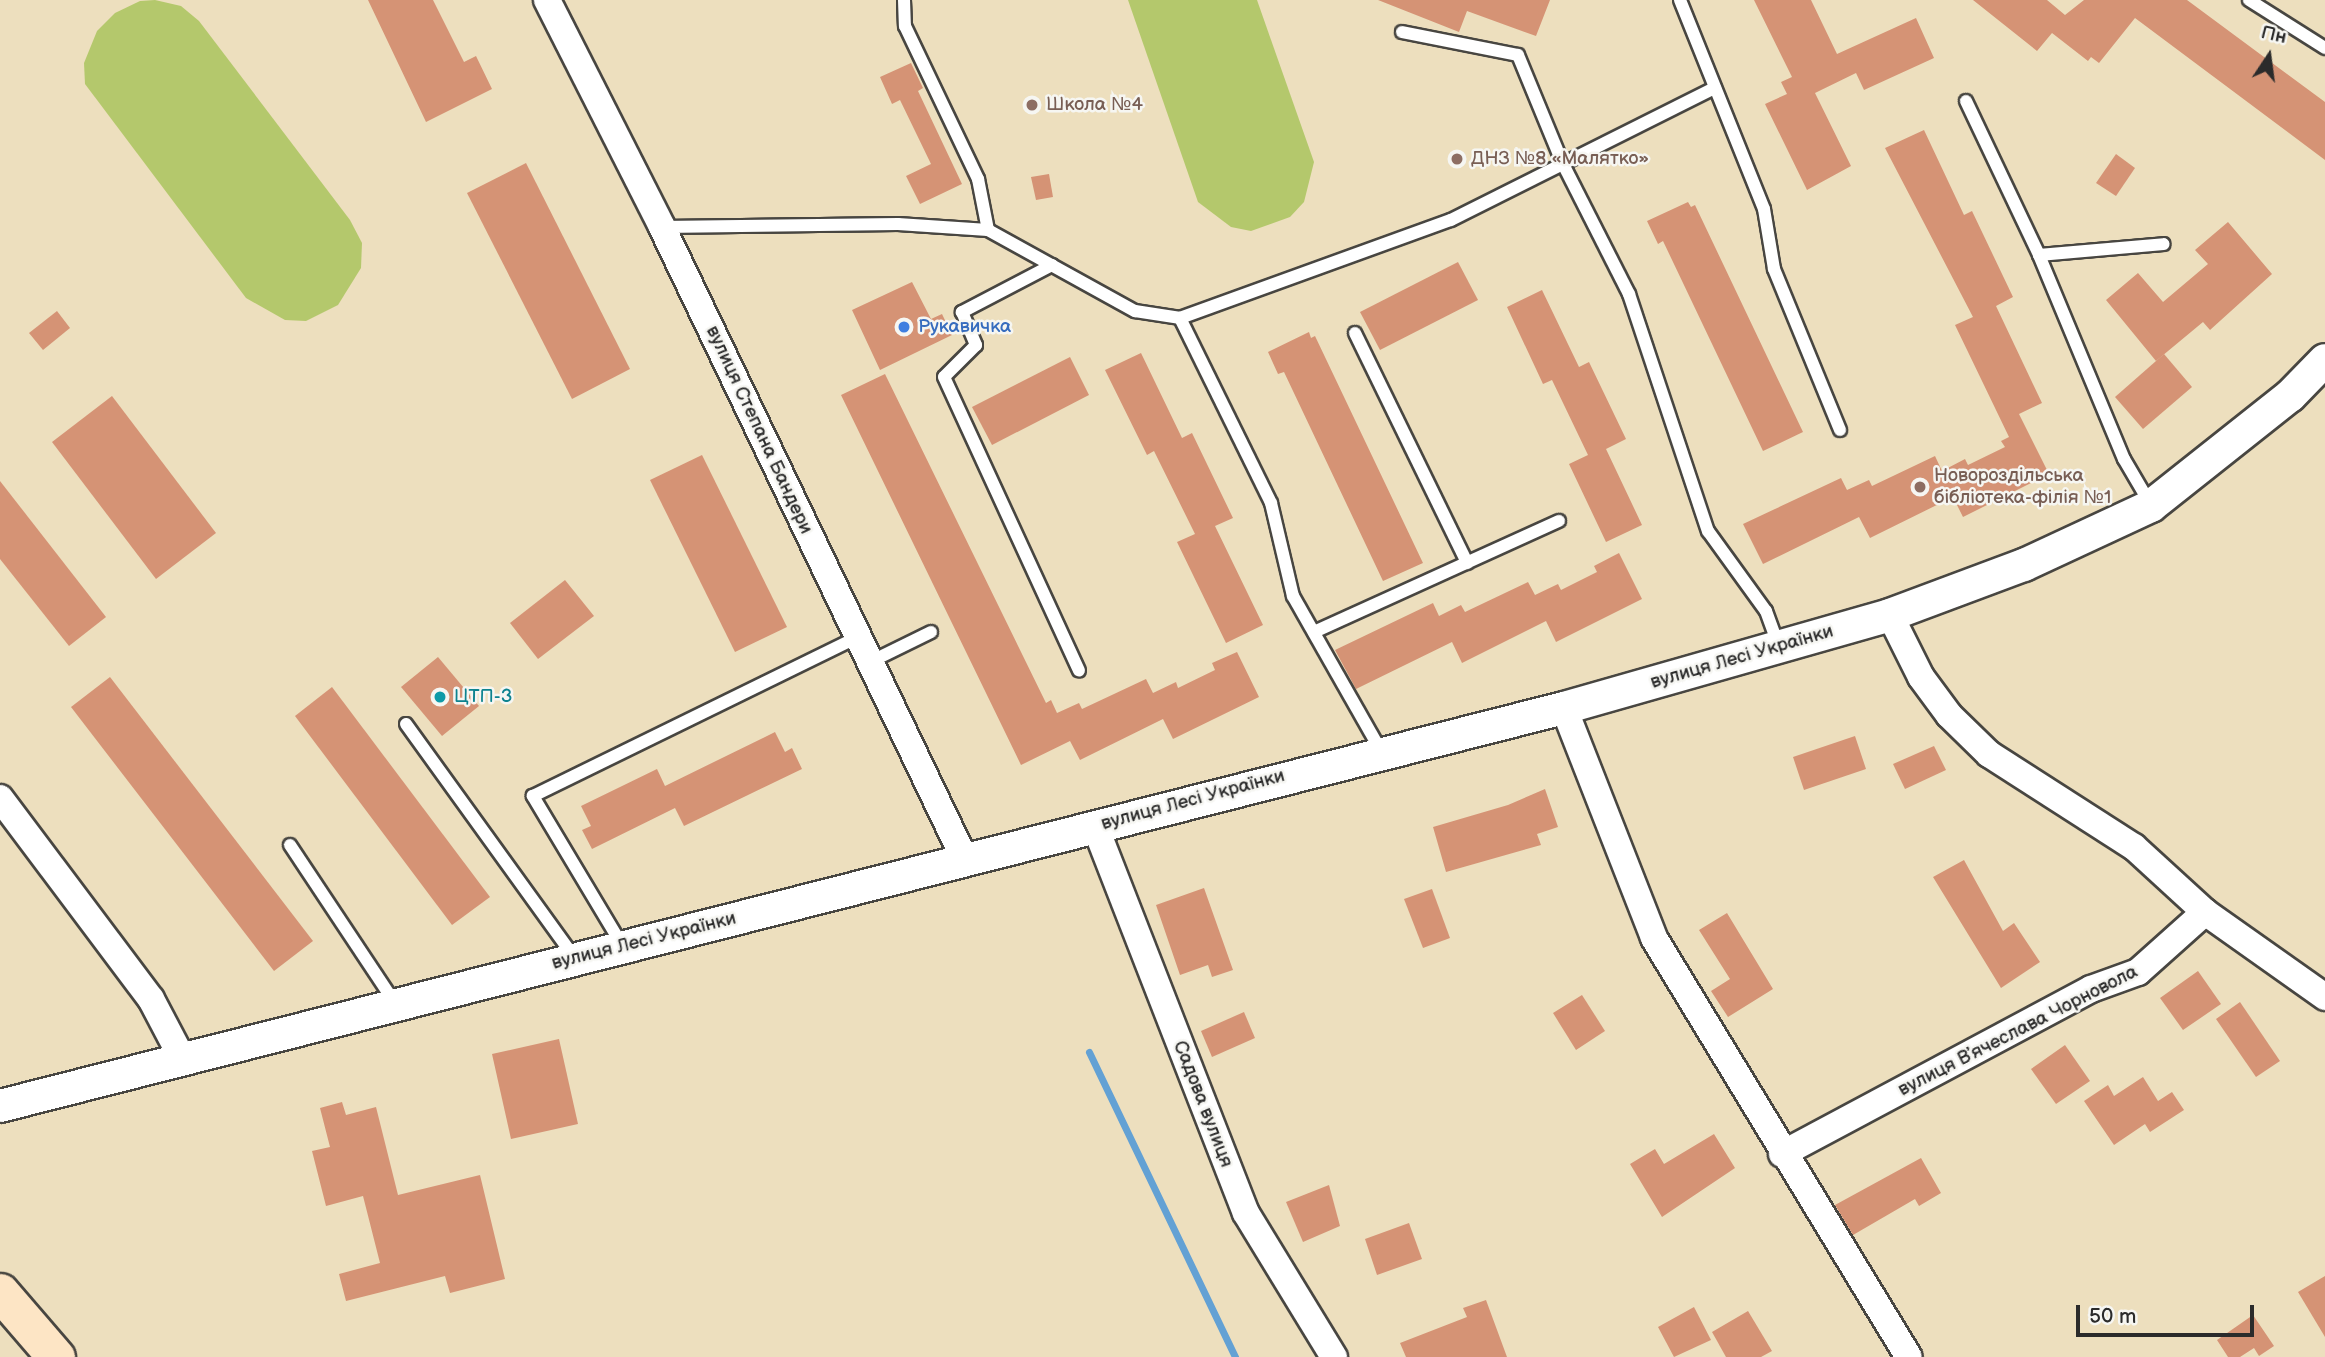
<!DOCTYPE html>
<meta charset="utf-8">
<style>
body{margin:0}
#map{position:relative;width:2325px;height:1357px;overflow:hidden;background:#eddfbe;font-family:"Balsamiq Sans",sans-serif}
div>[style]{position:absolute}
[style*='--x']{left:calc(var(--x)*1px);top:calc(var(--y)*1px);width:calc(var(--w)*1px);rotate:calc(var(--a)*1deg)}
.green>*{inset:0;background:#b4c86c}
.stream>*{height:7px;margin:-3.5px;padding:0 3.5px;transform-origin:3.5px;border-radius:3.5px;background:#63a1d4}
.building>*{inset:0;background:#d59375}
.roads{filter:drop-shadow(2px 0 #484641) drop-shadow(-2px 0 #484641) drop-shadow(0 2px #484641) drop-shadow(0 -2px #484641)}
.service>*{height:12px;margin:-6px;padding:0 6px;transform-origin:6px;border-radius:6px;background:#fff}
.minor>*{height:26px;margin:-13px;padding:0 13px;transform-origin:13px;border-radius:13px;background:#fff}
.tertiary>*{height:32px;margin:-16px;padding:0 16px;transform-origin:16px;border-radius:16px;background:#fff}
.secondary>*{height:37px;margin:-18.5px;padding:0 18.5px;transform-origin:18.5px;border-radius:18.5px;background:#fde5c5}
.dots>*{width:19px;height:19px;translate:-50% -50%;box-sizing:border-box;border:4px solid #f6f6f2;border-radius:50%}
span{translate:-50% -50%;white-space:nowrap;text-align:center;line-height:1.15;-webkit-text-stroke:5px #f6f6f2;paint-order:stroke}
.education-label{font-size:19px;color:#785e54}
.left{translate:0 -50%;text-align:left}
.shop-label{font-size:19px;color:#366cbe}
.street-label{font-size:19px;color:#2b2b2b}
.culture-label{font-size:19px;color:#0d838f}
.north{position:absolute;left:2234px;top:21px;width:70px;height:70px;-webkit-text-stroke:5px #f6f6f2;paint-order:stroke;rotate:13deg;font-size:19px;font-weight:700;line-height:28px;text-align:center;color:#2b2b2b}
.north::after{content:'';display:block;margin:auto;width:24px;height:32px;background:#2b2b2b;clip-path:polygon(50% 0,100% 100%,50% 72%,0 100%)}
.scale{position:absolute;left:2076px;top:1305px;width:178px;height:32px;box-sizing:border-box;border:4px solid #2b2b2b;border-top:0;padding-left:9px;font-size:21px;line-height:24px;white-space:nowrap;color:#2b2b2b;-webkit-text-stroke:5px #f6f6f2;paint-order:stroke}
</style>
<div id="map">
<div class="green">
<div style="clip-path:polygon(155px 0,181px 6px,199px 21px,350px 220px,362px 243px,361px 268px,338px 305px,306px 321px,285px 320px,246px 298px,85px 84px,84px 63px,97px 31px,115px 13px,140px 1px)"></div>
<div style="clip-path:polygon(1128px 0,1257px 0,1314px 162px,1304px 202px,1290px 217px,1251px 231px,1231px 227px,1198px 202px)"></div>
</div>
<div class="stream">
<div style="--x:1089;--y:1052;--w:338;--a:64.4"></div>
</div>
<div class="building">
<div style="clip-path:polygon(368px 0,433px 0,464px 62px,476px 56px,492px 89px,426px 122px)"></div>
<div style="clip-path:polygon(1378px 0,1550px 0,1536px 36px,1467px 11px,1459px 32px)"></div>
<div style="clip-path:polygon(1754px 0,1811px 0,1837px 54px,1916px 18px,1934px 58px,1864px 90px,1856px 73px,1815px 93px,1851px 166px,1807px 190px,1765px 104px,1787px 94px,1781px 82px,1792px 77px)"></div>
<div style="clip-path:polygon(1973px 0,2047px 0,2065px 15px,2084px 0,2187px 0,2325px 102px,2325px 160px,2135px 18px,2099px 63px,2091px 57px,2088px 61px,2052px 33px,2037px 51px)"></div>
<div style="clip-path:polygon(911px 63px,923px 88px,918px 91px,962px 184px,920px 204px,906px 176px,931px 164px,900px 100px,892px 104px,880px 77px)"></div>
<div style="clip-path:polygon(1924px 130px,1964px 215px,1972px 211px,2013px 297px,1996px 306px,2042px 403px,2019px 414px,2049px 474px,1963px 517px,1953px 497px,1870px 538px,1859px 517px,1763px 564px,1743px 524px,1841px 478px,1847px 490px,1869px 480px,1872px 486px,1935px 456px,1942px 471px,1965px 459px,1968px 465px,2005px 447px,2001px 441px,2009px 437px,1955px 325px,1973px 317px,1885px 148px)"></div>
<div style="clip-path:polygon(2116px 154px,2135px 168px,2116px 196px,2096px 183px)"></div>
<div style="clip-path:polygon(526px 163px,630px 369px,572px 399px,467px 193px)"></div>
<div style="clip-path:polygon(1049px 174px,1053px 197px,1036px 200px,1031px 177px)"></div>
<div style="clip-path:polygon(1688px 202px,1691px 207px,1695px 205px,1803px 432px,1763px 451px,1663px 241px,1658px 244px,1647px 221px)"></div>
<div style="clip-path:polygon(2228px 222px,2272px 274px,2210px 330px,2203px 322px,2156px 361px,2106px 300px,2138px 273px,2163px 302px,2208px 264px,2195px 250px)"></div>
<div style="clip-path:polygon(1458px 262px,1478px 300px,1380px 350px,1360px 312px)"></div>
<div style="clip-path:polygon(912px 282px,931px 319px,942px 314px,952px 335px,880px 370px,852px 310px)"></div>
<div style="clip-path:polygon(1542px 290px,1579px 367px,1589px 362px,1626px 439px,1606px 449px,1642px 525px,1606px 542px,1569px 464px,1588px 455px,1552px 380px,1543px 384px,1507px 307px)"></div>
<div style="clip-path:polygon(57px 311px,70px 328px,43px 350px,29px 333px)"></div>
<div style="clip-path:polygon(1309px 332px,1311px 338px,1315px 336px,1423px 563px,1383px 581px,1284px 372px,1278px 374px,1268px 352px)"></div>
<div style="clip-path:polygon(1141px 353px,1182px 438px,1192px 433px,1233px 518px,1215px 526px,1263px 625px,1226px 643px,1177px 542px,1195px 534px,1154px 451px,1147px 455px,1105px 370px)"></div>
<div style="clip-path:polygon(2164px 354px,2192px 387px,2143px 429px,2115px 397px)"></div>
<div style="clip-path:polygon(1070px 357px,1089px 395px,992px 445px,972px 407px)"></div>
<div style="clip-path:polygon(885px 374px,1046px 703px,1051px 700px,1057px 713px,1079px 703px,1082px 709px,1146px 679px,1153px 693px,1176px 682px,1178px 688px,1215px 670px,1212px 663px,1237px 652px,1259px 697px,1173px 739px,1163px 719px,1080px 760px,1070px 741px,1021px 765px,841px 395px)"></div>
<div style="clip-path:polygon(112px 396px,216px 533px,156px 579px,52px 442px)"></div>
<div style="clip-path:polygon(702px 455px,787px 627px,735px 652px,650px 480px)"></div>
<div style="clip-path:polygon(0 481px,106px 617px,69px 646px,0 559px)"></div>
<div style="clip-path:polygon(1619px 553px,1642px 599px,1556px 642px,1546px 621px,1462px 663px,1452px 642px,1356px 689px,1335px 650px,1433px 603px,1439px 616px,1461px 605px,1465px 612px,1528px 582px,1535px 595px,1558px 584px,1561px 590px,1597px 572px,1594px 566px)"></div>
<div style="clip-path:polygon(565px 580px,594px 616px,538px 659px,510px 623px)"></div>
<div style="clip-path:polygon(438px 657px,479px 706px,442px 736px,401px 687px)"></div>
<div style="clip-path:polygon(110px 677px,313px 941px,274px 971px,71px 707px)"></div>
<div style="clip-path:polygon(332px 687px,490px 897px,452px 925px,295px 716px)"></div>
<div style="clip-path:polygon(775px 732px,785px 752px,792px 748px,802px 769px,684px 826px,675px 808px,592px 849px,582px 830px,591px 826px,581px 806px,657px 769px,665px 786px)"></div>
<div style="clip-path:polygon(1855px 736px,1866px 769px,1804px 790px,1793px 757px)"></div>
<div style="clip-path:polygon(1934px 746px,1946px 770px,1905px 789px,1893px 764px)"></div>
<div style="clip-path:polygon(1545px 789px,1558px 827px,1537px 834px,1541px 845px,1446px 872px,1433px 827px,1508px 805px)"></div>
<div style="clip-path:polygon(1964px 860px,2003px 931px,2014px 923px,2040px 962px,2001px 988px,1933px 877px)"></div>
<div style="clip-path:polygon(1204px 888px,1233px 970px,1212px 977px,1208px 965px,1180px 975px,1156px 905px)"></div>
<div style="clip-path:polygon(1432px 889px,1450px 938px,1423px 948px,1404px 899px)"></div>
<div style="clip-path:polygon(1727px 913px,1773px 989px,1728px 1017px,1711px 991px,1730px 979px,1699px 930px)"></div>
<div style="clip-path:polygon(2198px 971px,2221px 1004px,2183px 1030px,2160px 998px)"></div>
<div style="clip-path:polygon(1582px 995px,1605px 1031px,1576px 1050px,1553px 1013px)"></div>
<div style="clip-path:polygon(2240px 1002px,2280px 1061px,2256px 1077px,2216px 1019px)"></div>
<div style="clip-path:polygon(1244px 1012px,1255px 1038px,1212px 1057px,1201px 1031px)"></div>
<div style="clip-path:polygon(559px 1039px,578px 1124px,511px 1139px,492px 1054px)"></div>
<div style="clip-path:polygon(2065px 1045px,2090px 1081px,2056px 1104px,2031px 1069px)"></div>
<div style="clip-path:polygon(2143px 1077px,2158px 1101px,2172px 1092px,2184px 1110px,2150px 1132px,2145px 1124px,2114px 1145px,2084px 1101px,2108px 1085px,2114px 1096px)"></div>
<div style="clip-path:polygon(342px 1102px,346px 1115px,376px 1107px,398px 1195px,480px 1175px,505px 1279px,450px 1293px,445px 1276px,346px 1301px,339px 1274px,380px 1263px,363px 1196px,326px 1206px,312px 1151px,330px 1147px,320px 1108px)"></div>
<div style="clip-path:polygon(1714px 1134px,1735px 1168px,1662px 1217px,1630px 1164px,1655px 1149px,1664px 1164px)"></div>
<div style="clip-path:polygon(1921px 1158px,1941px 1193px,1919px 1206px,1915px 1199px,1853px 1235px,1835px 1205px)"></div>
<div style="clip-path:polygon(1329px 1185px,1340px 1226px,1303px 1242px,1286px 1202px)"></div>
<div style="clip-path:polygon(1409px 1223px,1422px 1259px,1377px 1275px,1365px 1239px)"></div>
<div style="clip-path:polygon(2325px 1276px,2325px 1337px,2298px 1292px)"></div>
<div style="clip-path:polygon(1486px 1300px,1507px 1357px,1406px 1357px,1400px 1343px,1467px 1317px,1463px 1308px)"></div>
<div style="clip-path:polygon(1694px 1307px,1711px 1340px,1674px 1357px,1658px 1327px)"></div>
<div style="clip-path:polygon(1748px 1311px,1772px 1351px,1761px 1357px,1726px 1357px,1712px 1332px)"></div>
<div style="clip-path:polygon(2253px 1315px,2274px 1346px,2259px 1356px,2254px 1348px,2240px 1357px,2228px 1357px,2217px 1340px)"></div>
</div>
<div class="roads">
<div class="service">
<div style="--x:904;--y:0;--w:26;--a:88"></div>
<div style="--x:905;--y:26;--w:170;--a:64.5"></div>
<div style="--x:978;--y:179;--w:52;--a:78.9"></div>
<div style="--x:1680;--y:0;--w:225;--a:68.1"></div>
<div style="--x:1764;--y:209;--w:61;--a:80.5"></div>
<div style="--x:1774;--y:269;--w:174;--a:67.7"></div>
<div style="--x:2249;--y:0;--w:90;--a:32.3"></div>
<div style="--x:1402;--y:32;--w:118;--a:11.2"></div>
<div style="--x:1518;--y:55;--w:118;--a:67.6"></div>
<div style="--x:1563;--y:164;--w:146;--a:63.1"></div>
<div style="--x:1629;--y:294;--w:250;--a:71.6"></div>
<div style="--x:1708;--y:531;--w:99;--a:54.1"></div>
<div style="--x:1766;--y:611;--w:38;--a:70"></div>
<div style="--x:1966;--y:101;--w:170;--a:64.6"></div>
<div style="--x:2039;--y:255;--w:221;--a:67.4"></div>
<div style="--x:2124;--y:459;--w:53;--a:59.6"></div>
<div style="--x:662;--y:227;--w:236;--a:-0.7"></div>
<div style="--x:898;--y:224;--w:90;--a:3.8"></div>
<div style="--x:988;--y:230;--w:168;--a:28.9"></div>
<div style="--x:1135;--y:311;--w:46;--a:8.8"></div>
<div style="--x:1180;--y:318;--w:288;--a:-19.9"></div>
<div style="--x:1451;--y:220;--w:295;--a:-26.6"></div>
<div style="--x:2039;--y:255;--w:125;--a:-5"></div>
<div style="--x:1052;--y:265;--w:102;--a:152.4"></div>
<div style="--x:962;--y:312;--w:36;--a:67"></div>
<div style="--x:976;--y:345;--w:45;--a:135"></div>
<div style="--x:944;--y:377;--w:323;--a:65.3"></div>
<div style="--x:1180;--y:318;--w:206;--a:63.8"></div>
<div style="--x:1271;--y:503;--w:96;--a:76.7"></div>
<div style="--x:1293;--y:596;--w:178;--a:60.4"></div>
<div style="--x:1355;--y:333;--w:256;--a:64"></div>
<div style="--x:1314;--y:632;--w:269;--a:-24.4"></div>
<div style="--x:870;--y:662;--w:68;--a:-26.2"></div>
<div style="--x:406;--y:724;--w:287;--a:54.2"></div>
<div style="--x:290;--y:845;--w:190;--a:56.4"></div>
<div style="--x:622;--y:945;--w:174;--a:-120.9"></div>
<div style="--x:533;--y:796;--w:361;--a:-26.1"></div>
</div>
<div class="minor">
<div style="--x:547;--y:0;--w:254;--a:63.1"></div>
<div style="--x:662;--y:227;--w:704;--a:64.42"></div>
<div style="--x:1890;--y:615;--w:69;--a:63.4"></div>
<div style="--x:1921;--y:677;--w:47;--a:53.6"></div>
<div style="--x:1949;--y:715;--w:56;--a:44.3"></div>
<div style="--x:1989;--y:754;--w:172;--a:32.7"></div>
<div style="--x:2134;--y:847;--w:96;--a:42.5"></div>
<div style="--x:2205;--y:912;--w:147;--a:35.3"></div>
<div style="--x:1564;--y:708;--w:247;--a:68.6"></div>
<div style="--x:1654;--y:938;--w:490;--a:58.7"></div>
<div style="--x:0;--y:798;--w:251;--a:53.1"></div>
<div style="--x:151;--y:999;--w:67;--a:62.3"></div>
<div style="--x:1095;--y:826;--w:415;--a:68.7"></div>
<div style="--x:1246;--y:1213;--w:169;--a:58.6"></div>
<div style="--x:1782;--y:1154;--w:350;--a:-28.1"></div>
<div style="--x:2091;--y:989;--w:50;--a:-19.9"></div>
<div style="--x:2138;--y:972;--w:90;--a:-41.8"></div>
</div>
<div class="tertiary">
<div style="--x:0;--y:1106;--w:1614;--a:-14.28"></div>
<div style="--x:1564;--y:708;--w:339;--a:-15.9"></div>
<div style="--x:1890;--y:615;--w:143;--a:-20.5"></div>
<div style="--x:2024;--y:565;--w:140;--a:-24.9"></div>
<div style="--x:2151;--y:506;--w:177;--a:-38.4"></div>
<div style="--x:2290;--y:396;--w:50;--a:-45.8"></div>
</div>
<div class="secondary">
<div style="--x:0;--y:1292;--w:86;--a:49.3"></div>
</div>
</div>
<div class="dots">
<div style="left:1032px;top:105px;background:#8d6e63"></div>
<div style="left:1457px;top:159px;background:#8d6e63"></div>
<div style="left:904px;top:327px;background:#3f7fe0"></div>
<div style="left:1920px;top:487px;background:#8d6e63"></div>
<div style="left:440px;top:697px;background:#0f9aa8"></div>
</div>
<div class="education-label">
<span class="left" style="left:1046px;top:105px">Школа №4</span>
<span class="left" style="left:1471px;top:159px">ДНЗ №8 «Малятко»</span>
<span class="left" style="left:1934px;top:487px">Новороздільська<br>бібліотека-філія №1</span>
</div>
<div class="shop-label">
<span class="left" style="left:918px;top:327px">Рукавичка</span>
</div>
<div class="street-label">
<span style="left:759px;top:430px;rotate:65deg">вулиця Степана Бандери</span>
<span style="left:1742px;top:657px;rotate:-16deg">вулиця Лесі Українки</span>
<span style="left:1193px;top:800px;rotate:-15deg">вулиця Лесі Українки</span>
<span style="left:644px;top:941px;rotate:-14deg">вулиця Лесі Українки</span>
<span style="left:2018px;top:1031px;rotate:-27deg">вулиця Вʼячеслава Чорновола</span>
<span style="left:1203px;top:1104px;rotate:69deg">Садова вулиця</span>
</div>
<div class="culture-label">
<span class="left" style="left:454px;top:697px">ЦТП-3</span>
</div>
<div class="north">Пн</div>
<div class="scale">50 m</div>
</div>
